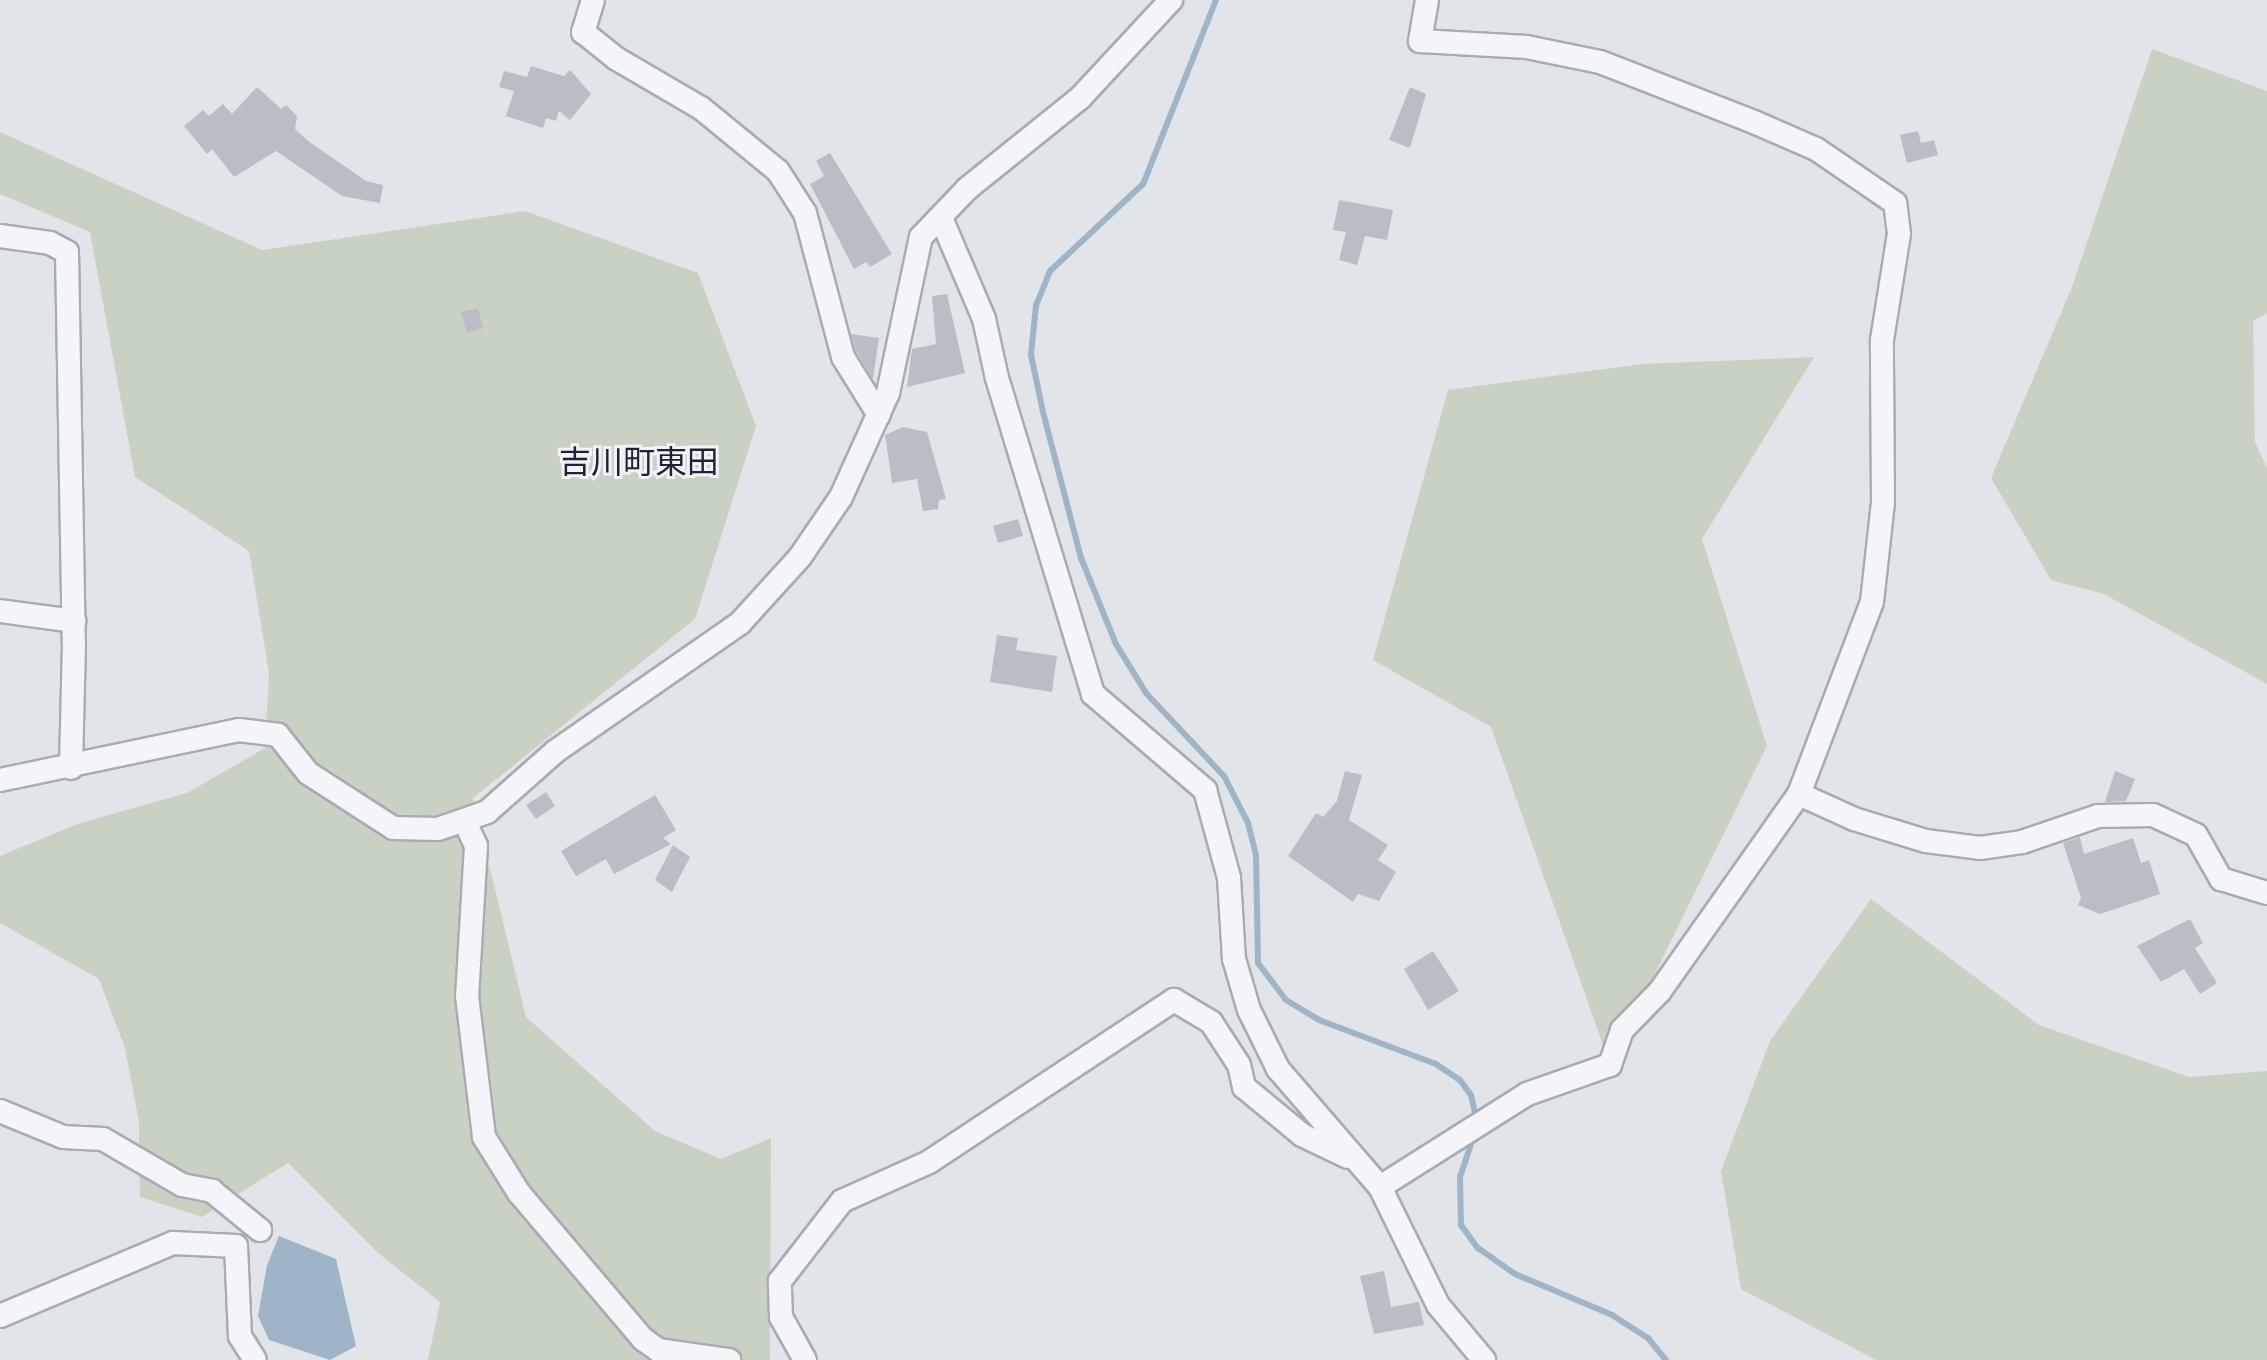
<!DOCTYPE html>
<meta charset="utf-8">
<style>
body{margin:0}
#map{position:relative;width:2267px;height:1360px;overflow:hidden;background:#e1e5e9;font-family:Mulish,"Noto Sans JP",sans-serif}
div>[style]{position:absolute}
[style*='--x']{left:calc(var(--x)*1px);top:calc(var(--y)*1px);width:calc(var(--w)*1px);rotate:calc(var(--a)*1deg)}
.green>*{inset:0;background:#c8d2c3}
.water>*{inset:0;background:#9fb4c7}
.stream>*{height:6px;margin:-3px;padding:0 3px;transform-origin:3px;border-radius:3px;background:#9fb4c7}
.building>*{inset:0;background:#b9bec6}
.roads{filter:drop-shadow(2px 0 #a7acb3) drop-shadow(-2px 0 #a7acb3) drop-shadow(0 2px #a7acb3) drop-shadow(0 -2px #a7acb3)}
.minor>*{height:22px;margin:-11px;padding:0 11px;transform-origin:11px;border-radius:11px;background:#f4f5f8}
span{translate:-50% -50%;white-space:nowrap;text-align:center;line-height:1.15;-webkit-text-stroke:6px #f1f3f7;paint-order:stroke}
.quarter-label{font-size:32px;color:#1d2431}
</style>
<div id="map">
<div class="green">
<div style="clip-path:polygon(2152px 49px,2267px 91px,2267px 313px,2253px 321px,2255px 442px,2267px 468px,2267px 684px,2104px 594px,2051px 580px,1991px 478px,2072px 287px)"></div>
<div style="clip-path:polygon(0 132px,262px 250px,525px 211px,698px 273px,756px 426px,695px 619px,473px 798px,526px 1017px,655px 1131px,721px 1159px,771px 1138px,770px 1360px,428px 1360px,440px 1302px,378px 1253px,288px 1163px,202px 1217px,140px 1197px,139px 1122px,125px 1048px,99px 979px,0 923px,0 856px,80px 823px,187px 793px,265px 748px,269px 673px,249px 551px,135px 477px,90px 232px,0 194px)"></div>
<div style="clip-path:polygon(1814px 357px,1702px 539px,1767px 746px,1610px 1065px,1491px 727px,1373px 660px,1448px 390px,1642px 364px)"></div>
<div style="clip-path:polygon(1871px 899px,2039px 1025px,2189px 1077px,2267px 1071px,2267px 1360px,1876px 1360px,1741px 1289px,1721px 1171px,1770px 1041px)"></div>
</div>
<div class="water">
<div style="clip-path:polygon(279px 1236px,336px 1259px,356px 1346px,330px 1360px,269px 1340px,258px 1316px,267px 1265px)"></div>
</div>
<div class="stream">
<div style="--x:1216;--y:0;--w:198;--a:111.6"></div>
<div style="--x:1143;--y:184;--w:127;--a:136.9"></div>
<div style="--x:1050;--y:271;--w:37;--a:112"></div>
<div style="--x:1036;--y:305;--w:50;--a:95.7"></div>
<div style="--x:1031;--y:355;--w:58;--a:78.1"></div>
<div style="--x:1043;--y:412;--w:151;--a:75.4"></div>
<div style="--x:1081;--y:558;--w:93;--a:67.9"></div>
<div style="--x:1116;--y:644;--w:57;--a:58.5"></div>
<div style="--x:1146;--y:693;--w:114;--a:46.8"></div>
<div style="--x:1224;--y:776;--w:53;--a:62.9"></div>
<div style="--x:1248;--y:823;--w:34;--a:76"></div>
<div style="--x:1256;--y:856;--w:107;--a:88.9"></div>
<div style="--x:1258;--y:963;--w:46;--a:52.9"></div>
<div style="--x:1286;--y:1000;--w:39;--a:31"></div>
<div style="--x:1319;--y:1020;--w:125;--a:20.6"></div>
<div style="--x:1436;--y:1064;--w:29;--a:34"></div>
<div style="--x:1460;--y:1080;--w:19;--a:54"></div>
<div style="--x:1471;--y:1095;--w:26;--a:77"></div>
<div style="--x:1474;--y:1135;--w:44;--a:108.4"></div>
<div style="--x:1460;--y:1177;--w:48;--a:88.8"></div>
<div style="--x:1461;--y:1225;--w:29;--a:54"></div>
<div style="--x:1478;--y:1248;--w:45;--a:35.1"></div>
<div style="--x:1515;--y:1274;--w:105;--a:22.9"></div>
<div style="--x:1612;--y:1315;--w:43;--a:32.6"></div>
<div style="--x:1648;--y:1338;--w:28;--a:51"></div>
</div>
<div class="building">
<div style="clip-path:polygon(531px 66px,564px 76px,570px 70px,591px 94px,570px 120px,559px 111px,556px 121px,546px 118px,543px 128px,506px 116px,514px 91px,499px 87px,504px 71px,527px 77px)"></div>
<div style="clip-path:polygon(257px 87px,281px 109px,286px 105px,297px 116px,295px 129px,308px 141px,366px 181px,383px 185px,380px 203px,342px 196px,276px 151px,234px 177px,212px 149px,207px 154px,184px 126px,203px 110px,209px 116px,223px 104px,232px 114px)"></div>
<div style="clip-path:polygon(1410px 87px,1426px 94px,1410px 148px,1389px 140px)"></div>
<div style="clip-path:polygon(1918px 131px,1921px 143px,1934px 140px,1938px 155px,1907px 163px,1900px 135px)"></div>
<div style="clip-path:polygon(830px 153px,892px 254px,870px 267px,866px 262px,854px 269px,810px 184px,824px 176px,816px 161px)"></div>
<div style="clip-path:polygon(1339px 200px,1393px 210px,1387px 240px,1365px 236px,1357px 265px,1339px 260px,1346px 232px,1333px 230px)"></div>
<div style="clip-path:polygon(947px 294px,965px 373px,907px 387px,912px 349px,936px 344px,932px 296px)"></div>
<div style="clip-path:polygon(478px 308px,483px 328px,467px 333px,461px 312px)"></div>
<div style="clip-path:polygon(851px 334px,879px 338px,873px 379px,856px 351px)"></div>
<div style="clip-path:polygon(903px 427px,927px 432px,946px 499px,939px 500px,938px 509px,923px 511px,917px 479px,892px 483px,885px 435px)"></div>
<div style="clip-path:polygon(1018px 519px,1023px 536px,998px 543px,993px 526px)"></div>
<div style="clip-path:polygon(997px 635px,1018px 638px,1016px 650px,1057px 656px,1052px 692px,990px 682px)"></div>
<div style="clip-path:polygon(1345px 771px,1362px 775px,1349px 820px,1388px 845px,1378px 860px,1396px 872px,1379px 901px,1358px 894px,1353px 902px,1288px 856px,1316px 813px,1323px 817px,1337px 801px)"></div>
<div style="clip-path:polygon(2115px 771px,2135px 779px,2126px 801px,2105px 802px)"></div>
<div style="clip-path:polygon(546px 792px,555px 806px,536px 819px,526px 805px)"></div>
<div style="clip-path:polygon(655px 795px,676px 830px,663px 838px,671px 844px,614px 874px,606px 859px,576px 876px,561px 851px)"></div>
<div style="clip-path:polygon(2080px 837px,2084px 854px,2133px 838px,2141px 863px,2149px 860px,2160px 894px,2100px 914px,2078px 905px,2081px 898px,2063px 843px)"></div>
<div style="clip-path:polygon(673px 845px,690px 857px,672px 892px,655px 880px)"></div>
<div style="clip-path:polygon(2190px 919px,2203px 943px,2195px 948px,2217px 983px,2200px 994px,2184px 969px,2161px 982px,2137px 946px)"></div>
<div style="clip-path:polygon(1433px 951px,1459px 991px,1428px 1010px,1404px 969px)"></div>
<div style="clip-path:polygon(1384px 1271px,1391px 1307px,1419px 1302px,1424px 1325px,1374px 1334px,1360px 1276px)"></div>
</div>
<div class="roads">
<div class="minor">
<div style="--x:593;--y:0;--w:34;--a:107"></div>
<div style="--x:583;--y:32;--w:43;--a:38.5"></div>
<div style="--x:617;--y:59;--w:97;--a:30.3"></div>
<div style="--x:701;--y:108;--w:99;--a:39.3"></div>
<div style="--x:778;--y:171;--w:50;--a:57.3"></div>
<div style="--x:805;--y:213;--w:149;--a:75.2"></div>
<div style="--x:843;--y:357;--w:68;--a:58.2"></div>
<div style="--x:941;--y:218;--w:110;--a:66.9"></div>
<div style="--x:984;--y:319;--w:60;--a:77.6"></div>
<div style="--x:997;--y:378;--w:330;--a:73.1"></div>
<div style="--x:1093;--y:694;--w:148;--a:40.6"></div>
<div style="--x:1205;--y:790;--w:91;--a:74.7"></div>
<div style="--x:1229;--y:878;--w:81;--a:86.5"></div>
<div style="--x:1234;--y:959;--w:53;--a:73.6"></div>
<div style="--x:1249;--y:1010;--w:66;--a:63.8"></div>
<div style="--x:1278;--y:1069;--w:156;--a:49.2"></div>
<div style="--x:1380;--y:1187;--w:131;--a:63.8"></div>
<div style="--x:1438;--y:1305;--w:72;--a:50.1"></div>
<div style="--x:0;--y:236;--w:50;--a:8"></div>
<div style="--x:50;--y:243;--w:19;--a:28"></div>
<div style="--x:67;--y:252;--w:392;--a:89"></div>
<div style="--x:74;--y:644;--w:124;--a:91.4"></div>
<div style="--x:0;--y:611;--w:75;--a:7.7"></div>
<div style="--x:0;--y:780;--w:244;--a:-11.8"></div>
<div style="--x:239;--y:730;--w:39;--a:7"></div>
<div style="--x:278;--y:735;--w:48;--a:51.7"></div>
<div style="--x:308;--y:773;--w:101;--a:32.9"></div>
<div style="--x:393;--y:828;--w:45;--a:1.3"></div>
<div style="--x:438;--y:829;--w:52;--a:-19.1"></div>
<div style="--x:487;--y:812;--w:92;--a:-41.5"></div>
<div style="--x:556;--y:751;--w:224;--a:-34.8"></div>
<div style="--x:740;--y:623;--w:89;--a:-47.7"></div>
<div style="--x:800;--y:557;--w:73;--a:-55.7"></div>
<div style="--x:841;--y:497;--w:114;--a:-65.7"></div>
<div style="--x:888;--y:393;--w:159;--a:-78.1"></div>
<div style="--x:921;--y:237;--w:68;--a:-46.2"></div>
<div style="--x:968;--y:188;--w:144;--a:-38.8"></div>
<div style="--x:1080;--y:98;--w:134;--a:-47.1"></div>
<div style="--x:1799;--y:794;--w:60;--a:24.4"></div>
<div style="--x:1854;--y:819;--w:75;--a:17"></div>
<div style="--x:1926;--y:841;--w:54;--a:7.4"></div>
<div style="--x:1980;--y:848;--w:42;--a:-8.1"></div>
<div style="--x:2022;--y:842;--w:80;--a:-18.9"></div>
<div style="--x:2098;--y:816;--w:55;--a:-1"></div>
<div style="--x:2153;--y:815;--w:47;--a:24.9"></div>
<div style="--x:2196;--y:835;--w:51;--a:60.4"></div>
<div style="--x:2221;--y:879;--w:48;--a:16.9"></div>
<div style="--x:465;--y:822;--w:26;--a:65"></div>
<div style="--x:476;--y:846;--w:150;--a:93.4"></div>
<div style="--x:467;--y:996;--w:142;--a:83.1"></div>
<div style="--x:484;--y:1137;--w:66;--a:58"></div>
<div style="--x:519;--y:1193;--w:192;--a:49.7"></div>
<div style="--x:643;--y:1339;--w:19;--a:36"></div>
<div style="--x:658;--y:1350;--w:72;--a:8"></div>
<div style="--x:0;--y:1111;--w:68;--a:22.4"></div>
<div style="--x:63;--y:1137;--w:40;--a:2.9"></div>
<div style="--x:103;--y:1139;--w:91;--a:30.2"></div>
<div style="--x:182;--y:1185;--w:31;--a:11"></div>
<div style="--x:212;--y:1191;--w:62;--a:39.1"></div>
<div style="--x:1380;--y:1187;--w:174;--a:-32.3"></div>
<div style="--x:1527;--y:1094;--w:88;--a:-19.3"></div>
<div style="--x:1610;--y:1065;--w:37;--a:-71"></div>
<div style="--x:1622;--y:1030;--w:54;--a:-45.7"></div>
<div style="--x:1660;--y:991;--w:241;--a:-54.8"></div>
<div style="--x:1799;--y:794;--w:205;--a:-69.2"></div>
<div style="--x:1872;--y:602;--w:100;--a:-83.7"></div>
<div style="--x:1883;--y:503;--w:163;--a:-90.4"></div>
<div style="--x:1882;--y:340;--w:107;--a:-80.9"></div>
<div style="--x:1899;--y:234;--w:31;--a:-97"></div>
<div style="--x:1895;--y:203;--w:96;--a:-145.6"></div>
<div style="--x:1816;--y:149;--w:68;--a:-156.5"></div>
<div style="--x:1754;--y:122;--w:165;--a:-158.7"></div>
<div style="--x:1600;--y:62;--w:75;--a:-168.4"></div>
<div style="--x:1527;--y:47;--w:107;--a:-176.8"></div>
<div style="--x:1420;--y:41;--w:42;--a:-80.3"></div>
<div style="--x:0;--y:1316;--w:188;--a:-22.9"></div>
<div style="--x:173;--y:1243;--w:63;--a:2.7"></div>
<div style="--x:236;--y:1246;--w:90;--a:87.5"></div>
<div style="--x:240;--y:1336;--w:28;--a:58"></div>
<div style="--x:805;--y:1360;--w:49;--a:-119.2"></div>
<div style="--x:781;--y:1317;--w:36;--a:-92"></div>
<div style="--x:780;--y:1281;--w:101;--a:-52.2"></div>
<div style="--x:842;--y:1201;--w:95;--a:-24.1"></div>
<div style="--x:929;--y:1162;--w:294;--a:-33.5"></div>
<div style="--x:1174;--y:1000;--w:43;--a:30.7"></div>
<div style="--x:1211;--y:1022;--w:51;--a:56.9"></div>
<div style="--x:1239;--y:1065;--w:23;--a:77"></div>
<div style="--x:1244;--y:1087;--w:75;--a:39.6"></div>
<div style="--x:1302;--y:1135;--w:51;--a:25.6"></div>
</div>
</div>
<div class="quarter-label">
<span style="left:639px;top:461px">吉川町東田</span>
</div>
</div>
